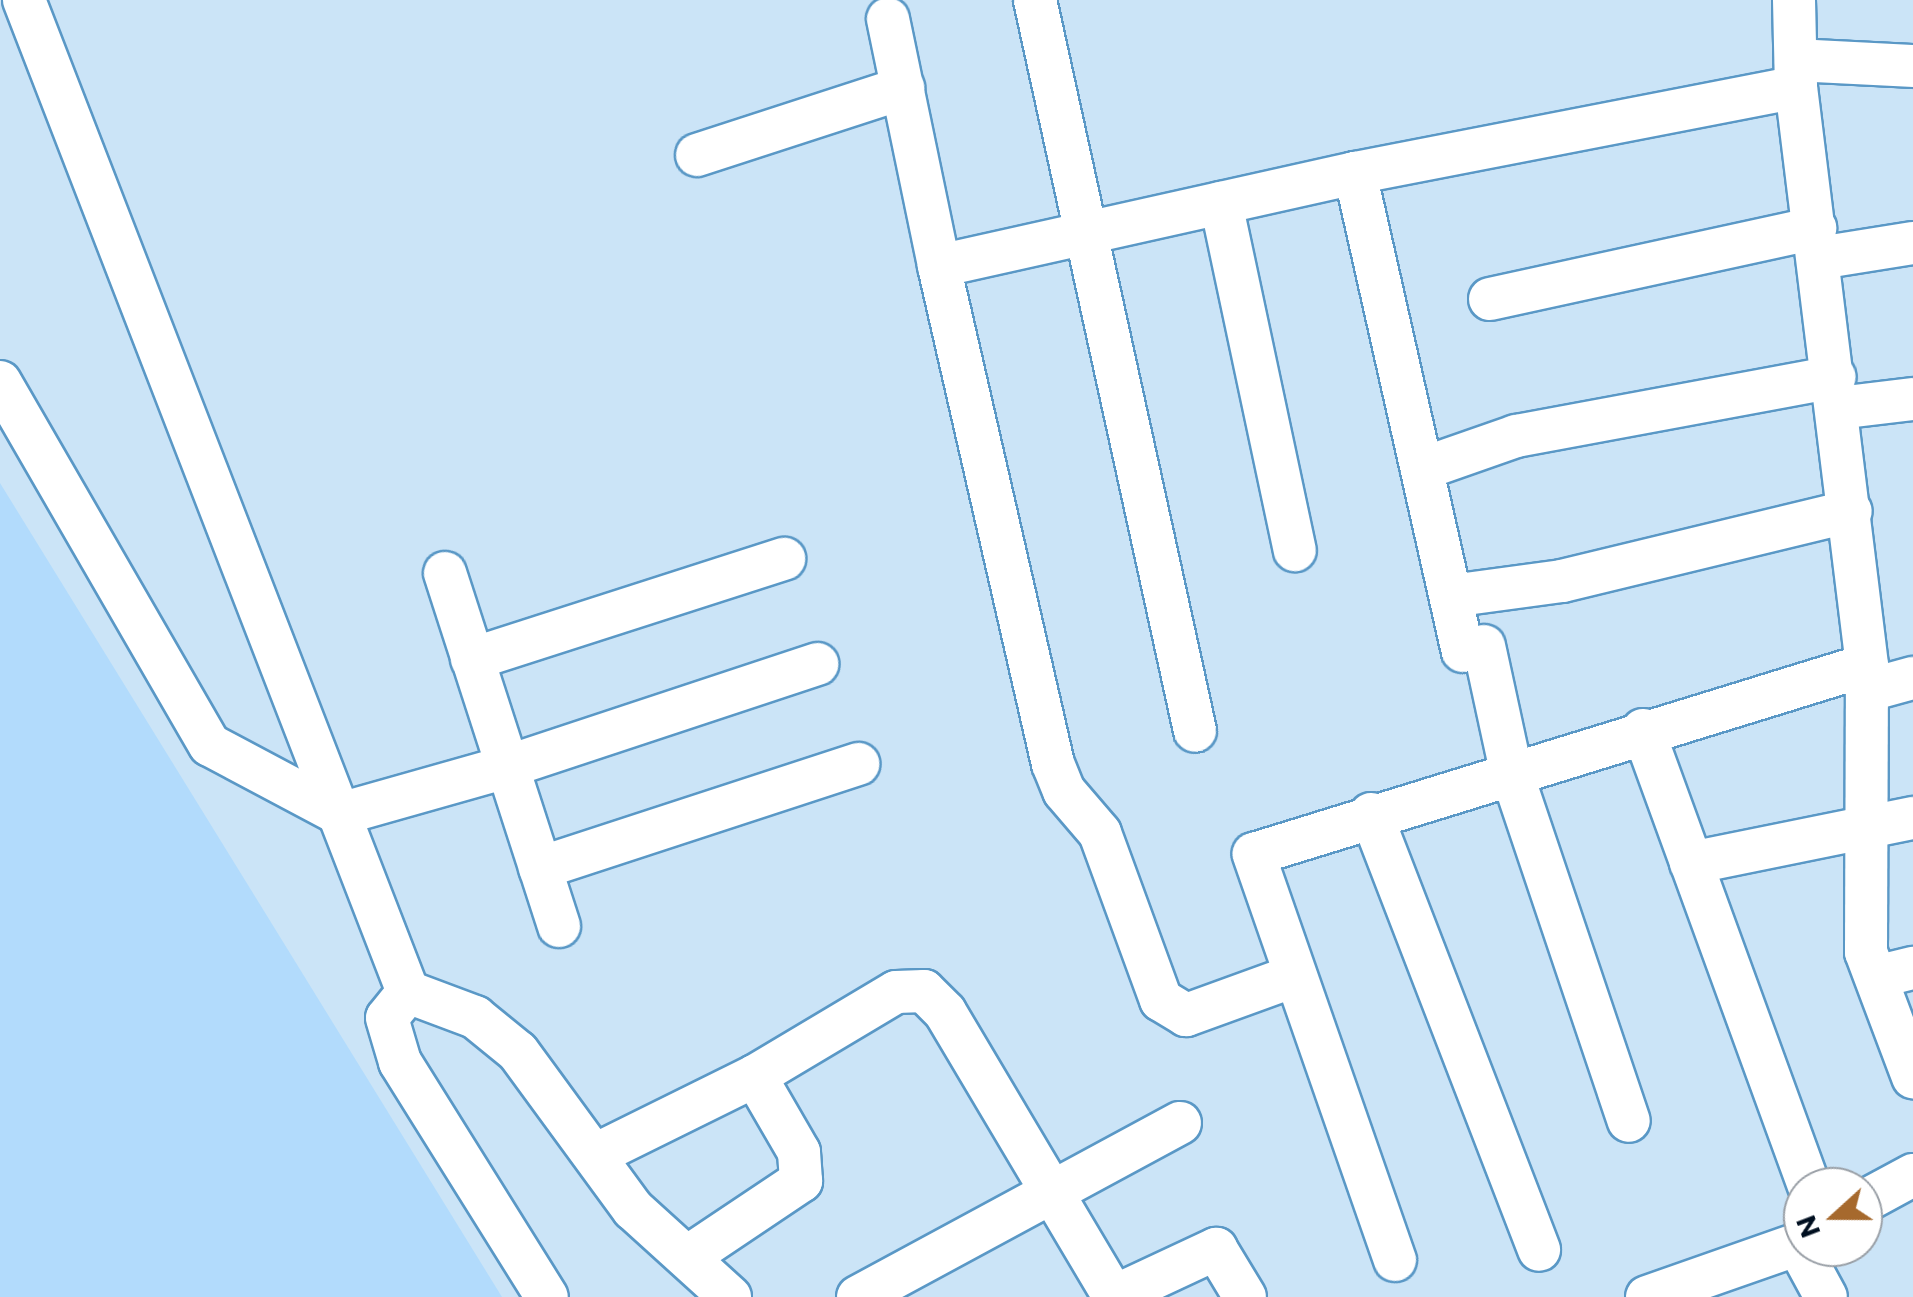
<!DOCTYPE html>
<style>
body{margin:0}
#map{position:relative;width:1913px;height:1297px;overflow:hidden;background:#cbe4f7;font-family:Commissioner,sans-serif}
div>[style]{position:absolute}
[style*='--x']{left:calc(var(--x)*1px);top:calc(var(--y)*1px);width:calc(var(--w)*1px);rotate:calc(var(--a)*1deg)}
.built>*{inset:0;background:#b2dbfc}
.roads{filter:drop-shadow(2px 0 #5a98c6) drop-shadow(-2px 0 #5a98c6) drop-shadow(0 2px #5a98c6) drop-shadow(0 -2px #5a98c6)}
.street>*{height:42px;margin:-21px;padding:0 21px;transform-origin:21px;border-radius:21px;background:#fff}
span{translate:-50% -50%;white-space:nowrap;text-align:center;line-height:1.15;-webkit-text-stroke:8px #fff;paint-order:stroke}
.north{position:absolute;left:1783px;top:1167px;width:100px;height:100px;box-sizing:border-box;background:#fff;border:2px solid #999fa6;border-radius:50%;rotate:249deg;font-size:28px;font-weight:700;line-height:40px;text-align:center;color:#000f20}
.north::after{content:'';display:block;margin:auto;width:35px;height:45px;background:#a6692d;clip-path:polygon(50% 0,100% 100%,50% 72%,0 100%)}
</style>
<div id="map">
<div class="built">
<div style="clip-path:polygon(0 483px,502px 1297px,0 1297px)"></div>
</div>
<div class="roads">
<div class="street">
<div style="--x:24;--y:0;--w:1064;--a:68.84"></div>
<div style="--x:408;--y:992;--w:72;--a:20.5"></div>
<div style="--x:475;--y:1017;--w:55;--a:39.1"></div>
<div style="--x:518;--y:1052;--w:195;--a:53.8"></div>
<div style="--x:633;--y:1209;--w:131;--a:42.2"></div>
<div style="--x:1035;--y:0;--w:748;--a:77.65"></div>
<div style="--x:1794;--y:0;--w:87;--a:88.7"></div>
<div style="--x:1796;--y:87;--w:582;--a:83"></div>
<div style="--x:1867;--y:665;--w:287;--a:90.2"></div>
<div style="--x:1866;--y:952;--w:134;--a:69.4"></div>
<div style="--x:888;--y:19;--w:252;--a:78.3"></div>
<div style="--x:1796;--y:60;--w:117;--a:2.9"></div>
<div style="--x:697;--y:155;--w:217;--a:-18"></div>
<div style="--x:1355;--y:173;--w:490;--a:77.3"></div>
<div style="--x:1221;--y:203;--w:355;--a:78"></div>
<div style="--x:1819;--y:258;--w:95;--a:-9.1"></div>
<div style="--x:1490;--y:299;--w:333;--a:-12.3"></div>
<div style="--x:0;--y:382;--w:419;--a:60"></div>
<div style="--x:210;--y:745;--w:147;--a:28"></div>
<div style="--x:340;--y:814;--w:173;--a:-15.8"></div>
<div style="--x:506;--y:767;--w:328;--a:-18.3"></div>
<div style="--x:1838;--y:408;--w:76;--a:-6.8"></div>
<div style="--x:1422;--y:469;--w:100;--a:-19.3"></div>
<div style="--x:1516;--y:436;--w:324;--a:-10.5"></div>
<div style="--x:445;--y:573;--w:371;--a:72.1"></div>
<div style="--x:1451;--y:596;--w:112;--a:-7.7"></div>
<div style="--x:1562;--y:581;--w:297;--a:-13.6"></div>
<div style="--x:1484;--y:646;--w:128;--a:77.8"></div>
<div style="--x:1511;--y:771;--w:369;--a:71.4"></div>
<div style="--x:472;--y:659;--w:328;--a:-17.8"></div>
<div style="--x:1869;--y:690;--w:46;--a:-15.3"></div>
<div style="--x:1643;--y:730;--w:486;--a:70"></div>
<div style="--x:1371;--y:814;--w:467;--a:68.9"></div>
<div style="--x:1691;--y:863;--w:227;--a:-11.5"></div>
<div style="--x:540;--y:868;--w:335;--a:-18.1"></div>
<div style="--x:1294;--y:976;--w:115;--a:160.1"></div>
<div style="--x:1186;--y:1015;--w:29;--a:-149"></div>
<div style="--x:1161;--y:1000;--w:178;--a:-110.1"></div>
<div style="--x:1100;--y:833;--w:55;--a:-130.6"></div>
<div style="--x:1064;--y:791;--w:29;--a:-112"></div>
<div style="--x:1053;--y:764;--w:511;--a:-102.89"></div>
<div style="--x:939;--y:266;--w:426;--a:-12.6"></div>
<div style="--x:1355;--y:173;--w:449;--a:-11"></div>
<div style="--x:1876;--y:977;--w:38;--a:-14"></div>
<div style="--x:408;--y:992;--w:33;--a:129"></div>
<div style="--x:387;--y:1018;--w:46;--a:73.5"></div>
<div style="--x:400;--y:1062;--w:277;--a:58"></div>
<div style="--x:597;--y:1154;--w:176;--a:-26.3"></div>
<div style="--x:755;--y:1076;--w:164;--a:-30.8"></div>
<div style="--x:896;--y:992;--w:28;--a:-2"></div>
<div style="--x:924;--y:991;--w:30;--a:45"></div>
<div style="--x:945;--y:1012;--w:331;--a:59.3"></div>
<div style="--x:1863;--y:1202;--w:57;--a:-28.4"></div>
<div style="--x:1803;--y:1240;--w:11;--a:100"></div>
<div style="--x:1801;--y:1251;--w:52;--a:61.5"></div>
<div style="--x:689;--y:1256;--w:135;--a:-33.8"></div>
<div style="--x:801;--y:1181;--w:29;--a:-94"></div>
<div style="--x:799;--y:1152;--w:88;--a:-120.1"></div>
<div style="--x:1395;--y:1260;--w:430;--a:-109.2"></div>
<div style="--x:1254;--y:854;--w:641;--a:-17.14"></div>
<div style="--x:858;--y:1297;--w:366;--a:-28.4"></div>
<div style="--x:1113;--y:1297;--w:114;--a:-25"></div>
<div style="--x:1216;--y:1249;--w:56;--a:58.9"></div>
<div style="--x:1647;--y:1297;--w:163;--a:-19.3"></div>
</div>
</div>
<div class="north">N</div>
</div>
